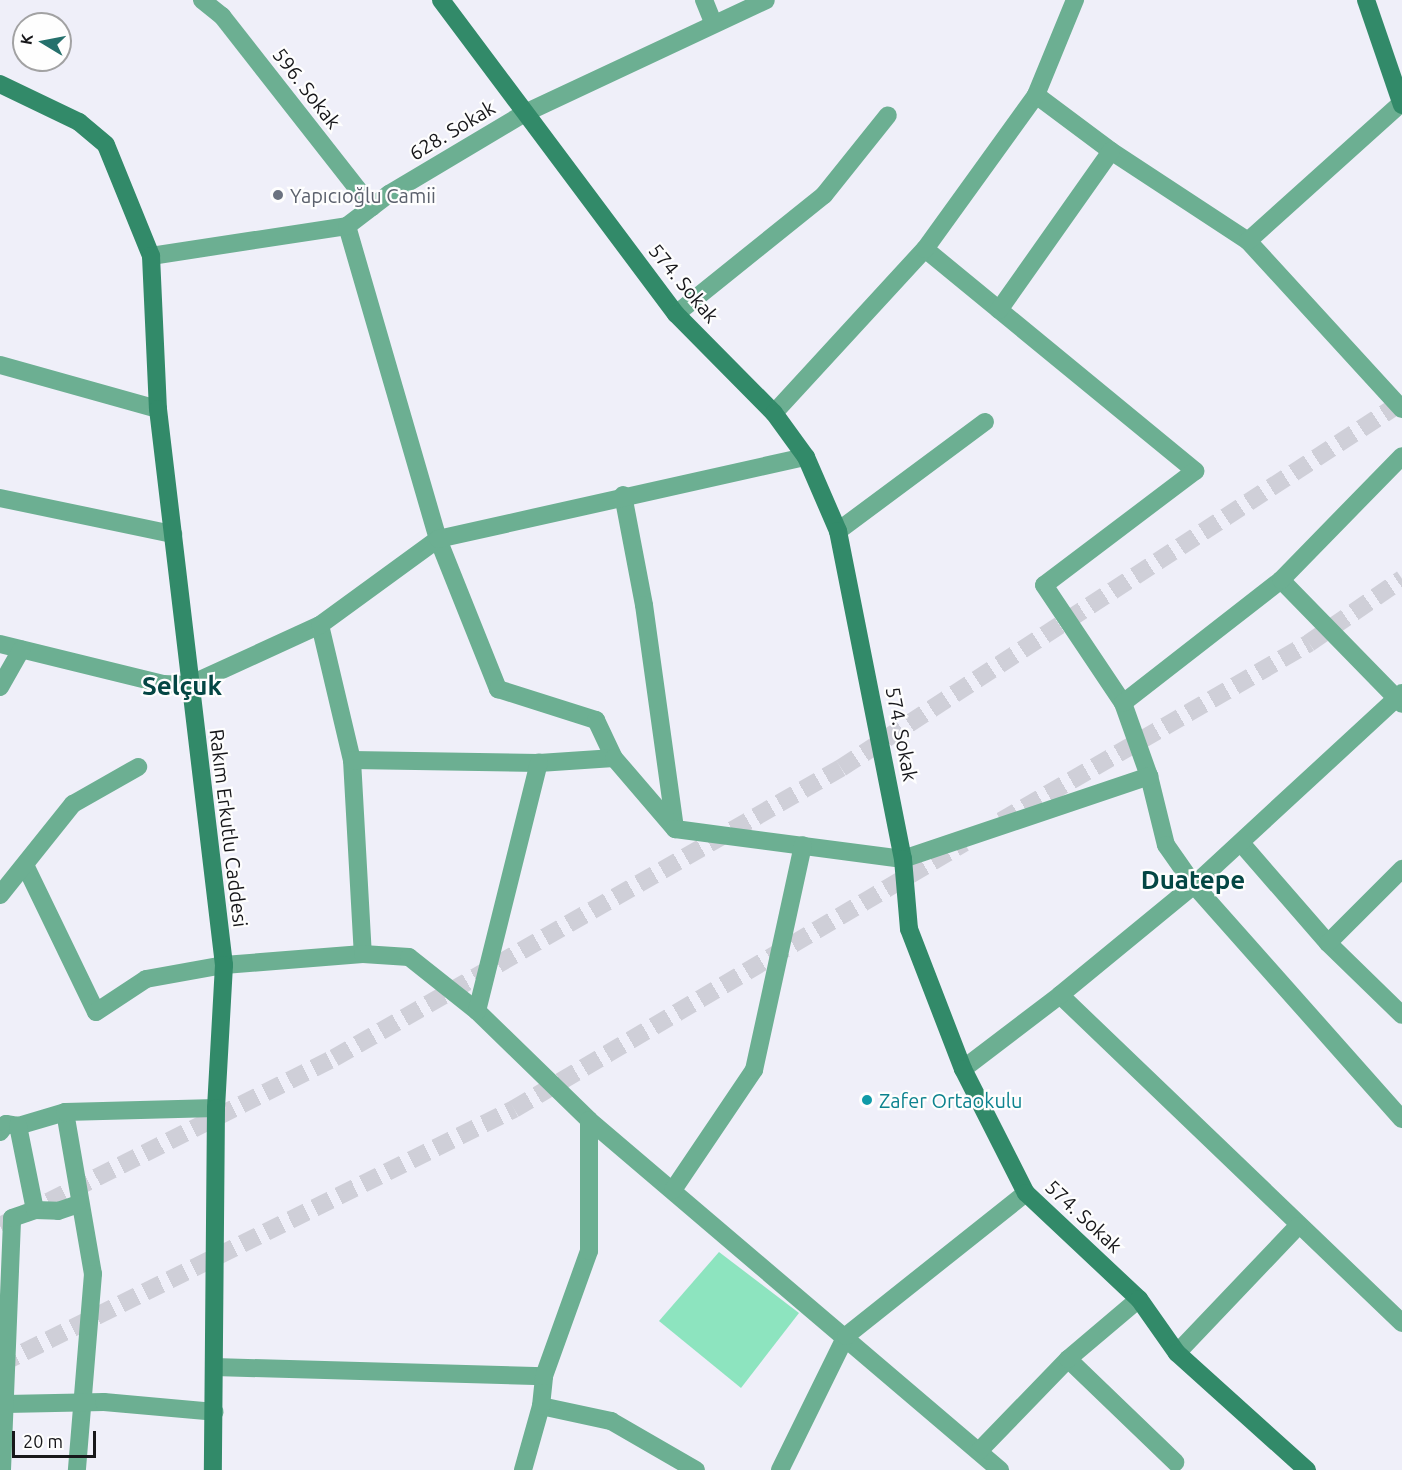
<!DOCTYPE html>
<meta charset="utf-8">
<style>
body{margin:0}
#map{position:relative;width:1402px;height:1470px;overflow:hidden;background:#efeff9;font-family:Ubuntu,sans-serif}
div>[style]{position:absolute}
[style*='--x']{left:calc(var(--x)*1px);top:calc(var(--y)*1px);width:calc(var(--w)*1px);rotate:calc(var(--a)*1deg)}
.green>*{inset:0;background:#8de4bf}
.primary-tunnel>*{height:18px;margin-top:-9px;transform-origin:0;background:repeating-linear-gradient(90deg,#cfcfd8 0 18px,transparent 0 27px)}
.street>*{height:18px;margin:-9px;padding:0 9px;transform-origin:9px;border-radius:9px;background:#6caf92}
.secondary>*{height:18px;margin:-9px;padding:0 9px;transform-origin:9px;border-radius:9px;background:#328a69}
.dots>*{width:16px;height:16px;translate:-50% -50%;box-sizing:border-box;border:3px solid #fefefe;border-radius:50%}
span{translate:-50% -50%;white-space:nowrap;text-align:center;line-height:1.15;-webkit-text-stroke:4.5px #fefefe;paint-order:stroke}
.street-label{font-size:20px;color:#17171a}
.worship-label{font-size:20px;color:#5b616d}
.left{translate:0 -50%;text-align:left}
.culture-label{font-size:20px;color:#0d838f}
.district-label{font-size:26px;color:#044644;font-weight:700}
.north{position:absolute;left:12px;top:12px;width:60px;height:60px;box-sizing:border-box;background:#fefefe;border:2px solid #a2a2a3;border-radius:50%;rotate:280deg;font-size:16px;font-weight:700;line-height:24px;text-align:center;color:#17171a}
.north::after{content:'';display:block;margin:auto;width:21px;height:27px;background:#25706c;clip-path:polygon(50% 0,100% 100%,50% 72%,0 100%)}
.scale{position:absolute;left:12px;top:1431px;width:84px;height:27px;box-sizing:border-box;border:3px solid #17171a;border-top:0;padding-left:8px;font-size:18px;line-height:21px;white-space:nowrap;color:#17171a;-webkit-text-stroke:4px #fefefe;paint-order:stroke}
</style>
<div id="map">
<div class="green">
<div style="clip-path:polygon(719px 1252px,799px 1313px,741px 1388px,659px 1321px)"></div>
</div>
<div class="primary-tunnel">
<div style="--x:1001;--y:821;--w:356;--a:-30"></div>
<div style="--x:1309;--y:643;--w:113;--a:-34.5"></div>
<div style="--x:0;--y:1226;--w:374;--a:-26.7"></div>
<div style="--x:334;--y:1058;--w:584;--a:-29.77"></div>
<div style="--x:841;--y:768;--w:670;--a:-33.12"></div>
<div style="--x:0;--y:1364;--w:574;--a:-26.39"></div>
<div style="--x:514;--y:1109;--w:523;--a:-30.59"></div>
</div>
<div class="street">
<div style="--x:202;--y:0;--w:26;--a:39"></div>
<div style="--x:222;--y:16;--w:243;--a:51.9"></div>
<div style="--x:704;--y:0;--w:24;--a:68"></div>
<div style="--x:1036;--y:95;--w:94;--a:36.7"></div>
<div style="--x:1111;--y:151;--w:164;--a:33.3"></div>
<div style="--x:1248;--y:241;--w:228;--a:47.5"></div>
<div style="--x:347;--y:226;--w:326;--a:73.8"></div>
<div style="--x:438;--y:539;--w:162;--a:68.2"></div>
<div style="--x:498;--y:689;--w:103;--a:17.6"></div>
<div style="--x:596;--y:720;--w:42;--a:64.7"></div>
<div style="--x:1248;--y:241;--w:205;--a:-42"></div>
<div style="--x:925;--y:249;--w:350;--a:39.4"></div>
<div style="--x:1195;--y:471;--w:189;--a:142.9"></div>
<div style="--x:1044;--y:585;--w:142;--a:56.2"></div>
<div style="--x:1123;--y:703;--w:77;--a:70.4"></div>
<div style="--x:1149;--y:776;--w:71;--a:76.2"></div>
<div style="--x:1166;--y:845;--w:49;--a:55"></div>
<div style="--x:1194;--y:885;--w:313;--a:48.4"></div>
<div style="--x:151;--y:256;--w:198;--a:-8.7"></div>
<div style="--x:347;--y:226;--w:53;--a:-37.3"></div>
<div style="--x:389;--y:194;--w:156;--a:-30.8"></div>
<div style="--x:523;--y:114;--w:268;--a:-25.1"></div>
<div style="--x:999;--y:310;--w:194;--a:-54.8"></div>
<div style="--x:676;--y:314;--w:190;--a:-38.8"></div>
<div style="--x:824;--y:195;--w:102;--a:-51.3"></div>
<div style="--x:0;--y:365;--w:164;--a:15.6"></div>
<div style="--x:774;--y:413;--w:223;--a:-47.4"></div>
<div style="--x:925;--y:249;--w:190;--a:-54.2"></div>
<div style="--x:1036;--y:95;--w:103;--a:-67.7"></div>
<div style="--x:623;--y:495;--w:112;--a:79.2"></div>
<div style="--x:644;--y:605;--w:226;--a:82.1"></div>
<div style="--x:0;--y:498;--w:177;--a:11.8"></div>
<div style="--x:838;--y:531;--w:183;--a:-36.6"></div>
<div style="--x:1281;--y:580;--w:173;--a:45.7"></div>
<div style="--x:320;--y:625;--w:139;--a:76.7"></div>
<div style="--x:352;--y:760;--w:194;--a:86.8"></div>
<div style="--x:0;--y:644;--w:168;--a:13.8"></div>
<div style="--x:163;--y:684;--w:26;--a:2"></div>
<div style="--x:189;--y:685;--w:144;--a:-24.6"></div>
<div style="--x:320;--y:625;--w:146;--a:-36.1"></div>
<div style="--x:438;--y:539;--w:377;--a:-12.6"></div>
<div style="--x:0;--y:687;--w:43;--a:-60.4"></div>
<div style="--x:1123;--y:703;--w:200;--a:-37.9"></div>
<div style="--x:1281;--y:580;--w:173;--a:-45.7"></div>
<div style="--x:352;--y:760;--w:187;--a:0.9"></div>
<div style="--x:539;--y:763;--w:75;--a:-3.8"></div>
<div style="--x:614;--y:758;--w:94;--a:49.3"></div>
<div style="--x:675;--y:829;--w:230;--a:7.5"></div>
<div style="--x:903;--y:859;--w:260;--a:-18.6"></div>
<div style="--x:1241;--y:843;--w:133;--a:49"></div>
<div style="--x:1328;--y:943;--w:103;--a:44.2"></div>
<div style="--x:25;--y:865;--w:163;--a:64.2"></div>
<div style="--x:96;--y:1012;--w:60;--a:-33.4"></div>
<div style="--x:146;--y:979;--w:79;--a:-10.2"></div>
<div style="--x:224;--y:965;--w:139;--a:-4.5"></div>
<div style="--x:363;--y:954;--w:46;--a:3.7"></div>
<div style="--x:409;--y:957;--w:87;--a:38.5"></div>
<div style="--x:477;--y:1011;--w:156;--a:44.2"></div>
<div style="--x:589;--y:1120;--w:540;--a:40.42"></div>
<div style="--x:0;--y:895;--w:117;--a:-51.3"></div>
<div style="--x:73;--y:804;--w:75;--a:-29.6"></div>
<div style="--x:1328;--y:943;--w:105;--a:-45"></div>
<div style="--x:1060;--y:995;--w:474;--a:43.8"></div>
<div style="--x:477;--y:1011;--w:256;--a:-76"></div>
<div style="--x:963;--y:1069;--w:122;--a:-37.3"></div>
<div style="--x:1060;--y:995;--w:173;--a:-39.4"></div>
<div style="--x:1194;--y:885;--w:283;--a:-42.7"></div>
<div style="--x:65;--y:1112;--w:164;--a:80.2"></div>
<div style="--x:93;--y:1274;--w:197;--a:94.7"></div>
<div style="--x:0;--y:1132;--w:10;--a:-53"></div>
<div style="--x:6;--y:1124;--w:12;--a:9"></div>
<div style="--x:18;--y:1126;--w:49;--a:-16.6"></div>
<div style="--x:65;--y:1112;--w:151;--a:-1.5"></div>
<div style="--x:673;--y:1190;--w:145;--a:-56"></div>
<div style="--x:754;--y:1070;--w:230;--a:-77.7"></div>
<div style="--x:35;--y:1210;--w:23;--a:2"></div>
<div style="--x:58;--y:1211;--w:21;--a:-19"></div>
<div style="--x:1177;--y:1353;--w:175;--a:-46.4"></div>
<div style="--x:1068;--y:1359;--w:149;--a:43.9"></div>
<div style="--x:214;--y:1367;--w:330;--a:1.6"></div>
<div style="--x:6;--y:1404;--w:98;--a:-1.2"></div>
<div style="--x:104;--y:1402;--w:111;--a:5.1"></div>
<div style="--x:541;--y:1406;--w:72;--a:12.1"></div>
<div style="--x:611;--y:1421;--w:98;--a:30"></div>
<div style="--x:979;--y:1451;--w:128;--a:-45.9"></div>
<div style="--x:1068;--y:1359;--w:93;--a:-40.2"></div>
<div style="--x:2;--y:1470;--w:252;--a:-87.7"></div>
<div style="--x:12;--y:1218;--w:24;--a:-19"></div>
<div style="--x:35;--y:1210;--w:86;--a:-101.4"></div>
<div style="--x:523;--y:1470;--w:66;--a:-74.3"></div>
<div style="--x:541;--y:1406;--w:30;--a:-84"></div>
<div style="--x:544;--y:1376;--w:133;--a:-70.2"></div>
<div style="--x:589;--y:1251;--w:131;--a:-90"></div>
<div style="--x:780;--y:1470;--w:149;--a:-63.8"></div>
<div style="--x:846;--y:1336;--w:230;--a:-38.5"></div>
</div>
<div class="secondary">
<div style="--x:441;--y:0;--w:392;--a:53.2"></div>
<div style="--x:676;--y:314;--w:139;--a:45.3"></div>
<div style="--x:774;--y:413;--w:54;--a:54"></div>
<div style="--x:806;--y:457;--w:81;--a:66.6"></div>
<div style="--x:838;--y:531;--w:334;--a:78.8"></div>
<div style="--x:903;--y:859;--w:70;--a:85.1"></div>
<div style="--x:909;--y:929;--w:150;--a:68.9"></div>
<div style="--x:963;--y:1069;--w:139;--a:63.1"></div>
<div style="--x:1026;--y:1193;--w:155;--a:43.2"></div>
<div style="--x:1139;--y:1299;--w:66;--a:54.9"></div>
<div style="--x:1177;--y:1353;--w:175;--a:42"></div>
<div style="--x:1366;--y:0;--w:111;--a:71.1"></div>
<div style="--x:0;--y:84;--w:88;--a:25.7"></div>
<div style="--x:79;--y:122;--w:35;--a:40"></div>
<div style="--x:106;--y:145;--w:120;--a:67.9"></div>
<div style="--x:151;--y:256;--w:153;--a:87.4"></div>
<div style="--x:158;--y:409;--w:560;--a:83.23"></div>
<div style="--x:224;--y:965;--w:143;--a:93.2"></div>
<div style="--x:216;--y:1108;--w:362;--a:90.5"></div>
</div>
<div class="dots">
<div style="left:278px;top:195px;background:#6b7280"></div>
<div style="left:867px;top:1100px;background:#0f9aa8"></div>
</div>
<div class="street-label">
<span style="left:307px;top:88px;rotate:52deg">596. Sokak</span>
<span style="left:452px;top:130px;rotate:-31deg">628. Sokak</span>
<span style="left:684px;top:283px;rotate:50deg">574. Sokak</span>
<span style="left:902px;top:734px;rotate:79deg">574. Sokak</span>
<span style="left:229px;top:828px;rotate:83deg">Rakım Erkutlu Caddesi</span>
<span style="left:1084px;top:1216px;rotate:43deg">574. Sokak</span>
</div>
<div class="worship-label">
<span class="left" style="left:290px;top:195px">Yapıcıoğlu Camii</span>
</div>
<div class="culture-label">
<span class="left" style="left:879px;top:1100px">Zafer Ortaokulu</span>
</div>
<div class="district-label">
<span style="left:182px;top:686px">Selçuk</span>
<span style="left:1193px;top:880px">Duatepe</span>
</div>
<div class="north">K</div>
<div class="scale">20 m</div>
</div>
